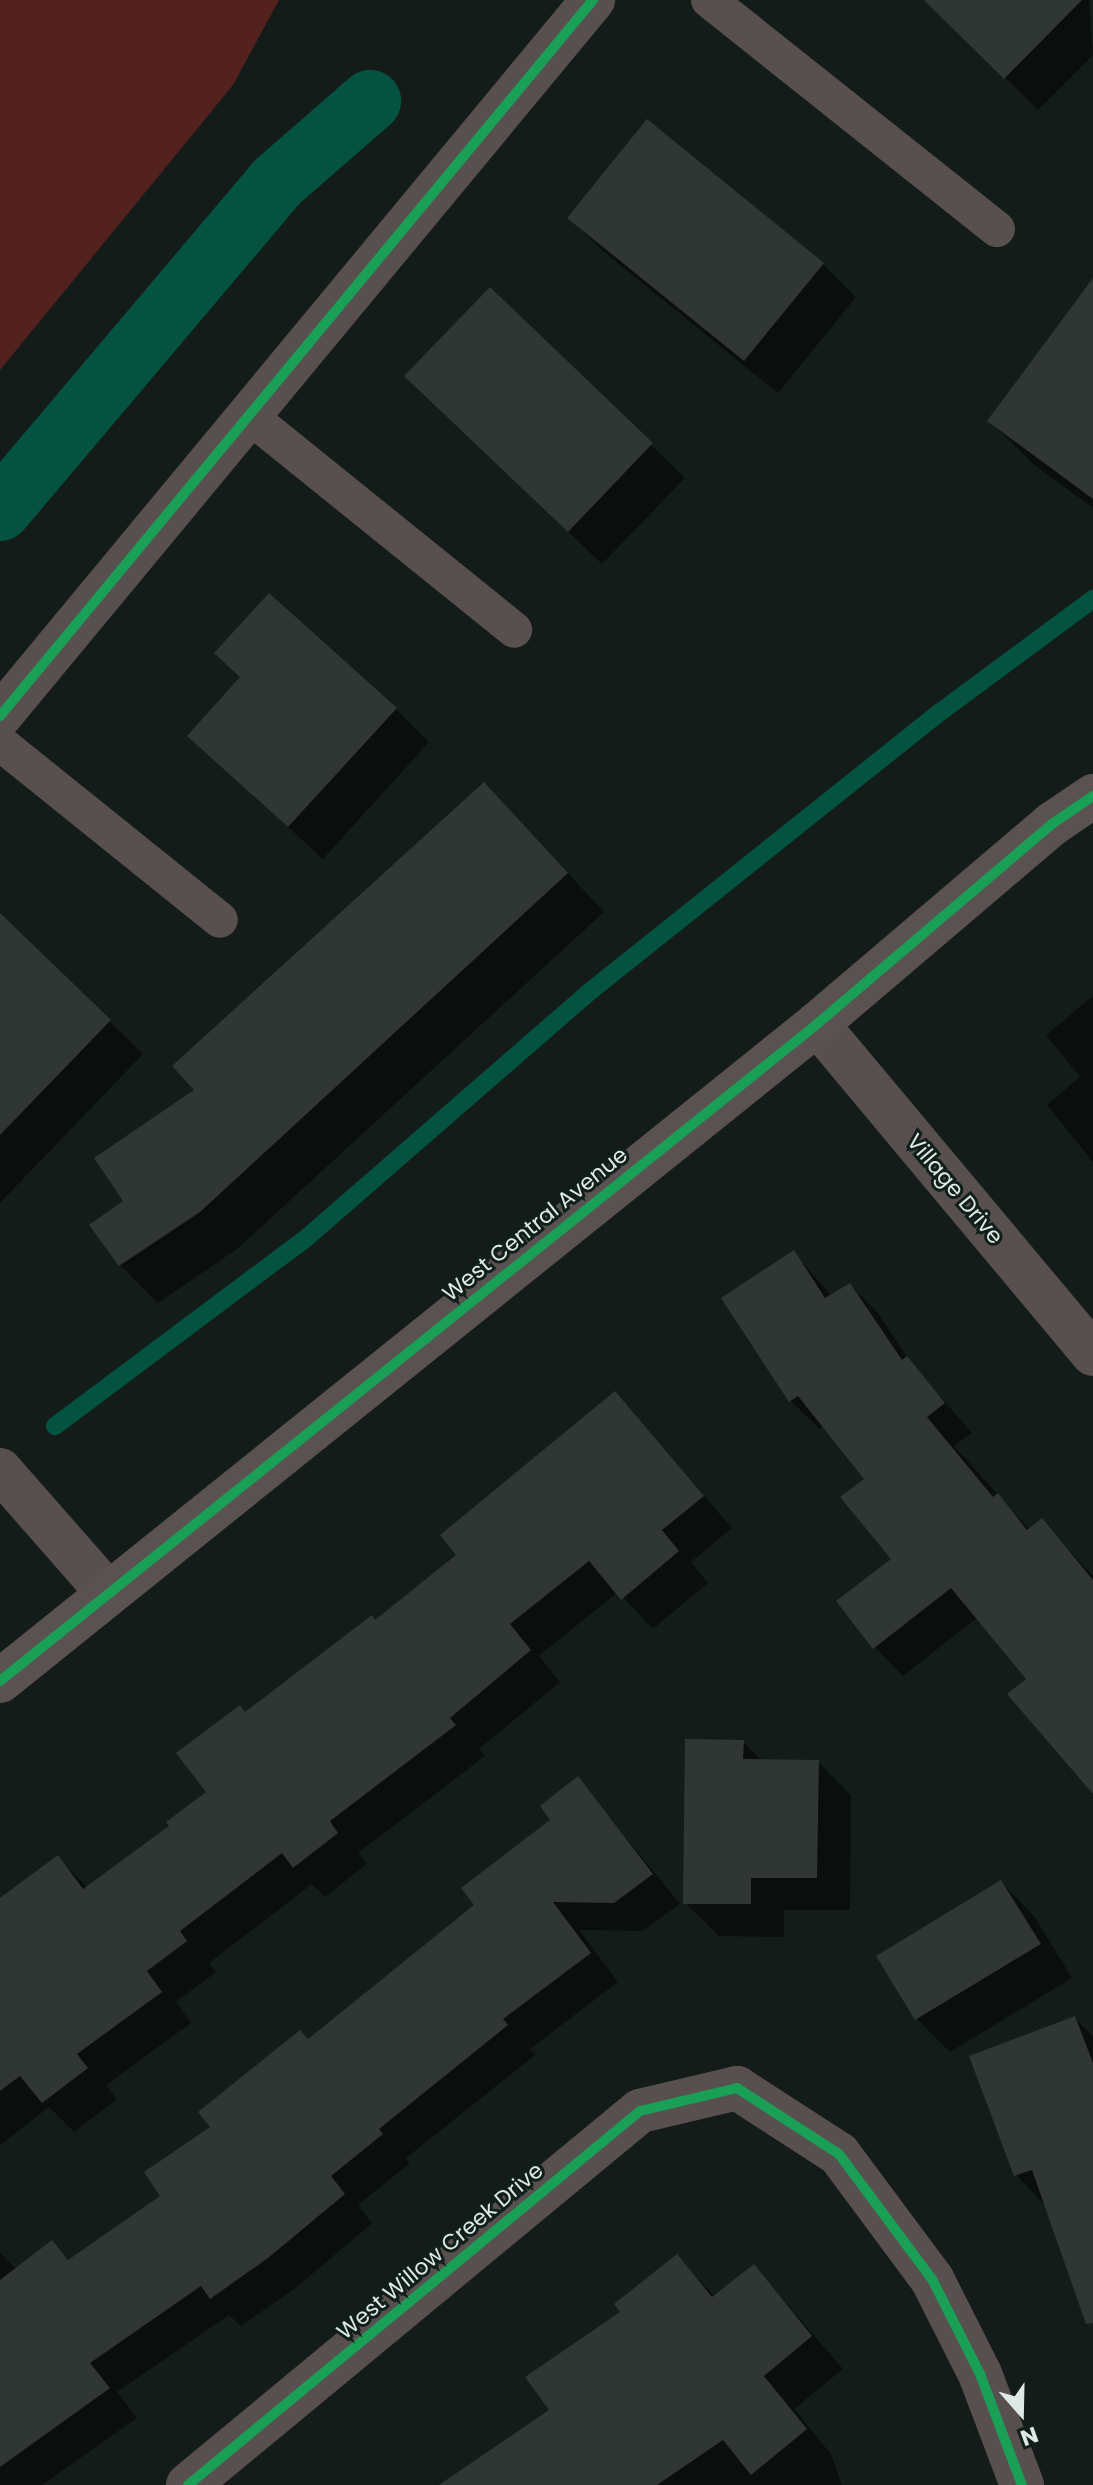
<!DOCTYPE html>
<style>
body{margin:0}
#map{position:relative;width:1093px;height:2485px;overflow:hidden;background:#141c19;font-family:Poppins,sans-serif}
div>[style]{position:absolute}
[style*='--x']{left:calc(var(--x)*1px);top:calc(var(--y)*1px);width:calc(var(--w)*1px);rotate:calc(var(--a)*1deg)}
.green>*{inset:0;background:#53221f}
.shadow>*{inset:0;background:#0007}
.stream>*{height:18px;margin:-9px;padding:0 9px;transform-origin:9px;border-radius:9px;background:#045340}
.canal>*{height:62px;margin:-31px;padding:0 31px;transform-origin:31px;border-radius:31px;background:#045340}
.building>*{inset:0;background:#303634}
.lane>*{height:36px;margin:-18px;padding:0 18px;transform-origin:18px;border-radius:18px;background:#58504f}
.street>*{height:44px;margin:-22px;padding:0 22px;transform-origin:22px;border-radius:22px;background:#58504f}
.secondary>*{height:44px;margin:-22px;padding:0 22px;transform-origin:22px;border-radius:22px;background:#5a5250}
.cycleway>*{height:10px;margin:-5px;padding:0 5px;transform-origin:5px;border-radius:5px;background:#1a9f57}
span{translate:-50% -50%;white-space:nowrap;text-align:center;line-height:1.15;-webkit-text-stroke:6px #101f1a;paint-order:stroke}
.street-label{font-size:22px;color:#dee8e4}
.north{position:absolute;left:981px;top:2373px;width:80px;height:80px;-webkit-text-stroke:6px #101f1a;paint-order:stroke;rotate:160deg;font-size:22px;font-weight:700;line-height:32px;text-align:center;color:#dee8e4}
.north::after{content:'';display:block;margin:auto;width:28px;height:36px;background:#dee8e4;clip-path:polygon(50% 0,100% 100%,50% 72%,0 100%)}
</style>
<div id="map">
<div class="green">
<div style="clip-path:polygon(0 0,279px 0,233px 85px,0 370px)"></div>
</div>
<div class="shadow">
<div style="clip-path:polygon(927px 0,1089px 0,1093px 55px,1038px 110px)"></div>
<div style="clip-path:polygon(569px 218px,823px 264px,856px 297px,778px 393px,603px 251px)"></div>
<div style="clip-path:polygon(1093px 282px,1093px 508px,1033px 464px,990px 421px)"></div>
<div style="clip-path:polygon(490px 289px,685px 478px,602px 564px,440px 409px)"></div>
<div style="clip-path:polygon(396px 709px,429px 742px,323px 859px,189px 736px)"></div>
<div style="clip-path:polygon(521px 823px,604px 912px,237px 1249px,158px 1303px,120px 1265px,126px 1201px,197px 1090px)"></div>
<div style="clip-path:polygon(0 948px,109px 1021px,143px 1054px,0 1203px)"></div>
<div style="clip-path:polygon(1093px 996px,1093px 1162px,1047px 1105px,1080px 1077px,1046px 1035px)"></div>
<div style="clip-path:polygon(794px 1253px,832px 1296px,850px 1285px,878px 1313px,911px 1363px,972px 1433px,954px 1446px,1030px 1530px,1042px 1521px,1093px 1576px,1093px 1791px,1029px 1679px,978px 1617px,903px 1676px,875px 1647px,894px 1559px,867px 1479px,824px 1426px,819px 1429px,791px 1401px,723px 1299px)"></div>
<div style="clip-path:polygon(615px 1394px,732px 1528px,691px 1562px,708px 1583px,653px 1629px,618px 1592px,539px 1656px,560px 1682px,479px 1749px,485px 1756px,358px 1853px,367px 1864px,325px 1897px,312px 1884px,209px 1963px,216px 1972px,176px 2002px,191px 2023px,106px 2085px,117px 2099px,74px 2132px,49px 2107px,0 2145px,0 1900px,58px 1858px,88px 1888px,172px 1827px,209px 1792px,246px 1714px,376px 1622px,458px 1555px)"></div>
<div style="clip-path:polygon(743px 1742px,762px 1761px,818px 1762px,851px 1795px,850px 1910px,784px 1910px,784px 1937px,719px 1936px,685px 1903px)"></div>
<div style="clip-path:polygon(578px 1779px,680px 1904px,643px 1931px,579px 1930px,618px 1982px,530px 2049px,535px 2055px,406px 2158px,410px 2163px,358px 2205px,372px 2223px,297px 2287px,241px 2326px,229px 2315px,117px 2392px,137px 2418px,42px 2485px,0 2485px,0 2252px,17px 2270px,52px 2243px,70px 2261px,163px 2196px,213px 2128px,308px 2041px,477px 1905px,553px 1820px)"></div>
<div style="clip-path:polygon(1001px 1882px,1034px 1916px,1072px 1978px,950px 2052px,916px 2018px)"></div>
<div style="clip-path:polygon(1075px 2018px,1093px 2036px,1093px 2293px,1046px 2206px,1016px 2175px,971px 2057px)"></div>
<div style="clip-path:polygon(677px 2257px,715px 2297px,754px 2266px,843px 2369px,794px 2409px,831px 2454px,842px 2485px,442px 2485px,551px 2410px,623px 2312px)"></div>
</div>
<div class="stream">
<div style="--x:55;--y:1426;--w:311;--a:-36.8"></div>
<div style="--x:304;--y:1240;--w:376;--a:-41"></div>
<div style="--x:588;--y:993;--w:449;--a:-38.6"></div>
<div style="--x:939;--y:713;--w:192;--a:-36.5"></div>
</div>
<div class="canal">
<div style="--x:0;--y:510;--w:428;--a:-49.8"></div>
<div style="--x:276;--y:183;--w:125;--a:-41.1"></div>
</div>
<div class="building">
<div style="clip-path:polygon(924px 0,1082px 0,1004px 79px)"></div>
<div style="clip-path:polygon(647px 119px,824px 263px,744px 361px,567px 218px)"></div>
<div style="clip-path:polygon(1093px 278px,1093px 499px,987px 421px)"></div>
<div style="clip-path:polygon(490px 287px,653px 443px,568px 532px,404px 376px)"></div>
<div style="clip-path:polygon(269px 593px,397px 708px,288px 827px,187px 736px,240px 677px,214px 653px)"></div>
<div style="clip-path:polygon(484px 782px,568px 873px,200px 1212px,119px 1266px,89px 1225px,123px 1201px,94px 1158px,194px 1090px,172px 1066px)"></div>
<div style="clip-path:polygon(0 913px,111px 1020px,0 1135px)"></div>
<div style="clip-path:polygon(794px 1250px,825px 1298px,850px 1283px,902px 1360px,907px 1356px,945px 1403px,927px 1417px,993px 1497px,998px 1493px,1027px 1530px,1042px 1518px,1093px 1580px,1093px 1794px,1007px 1694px,1026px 1679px,951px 1588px,873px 1649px,836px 1601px,891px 1559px,840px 1497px,864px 1479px,798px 1396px,789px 1402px,721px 1298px)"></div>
<div style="clip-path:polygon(615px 1391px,704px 1496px,662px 1530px,679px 1551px,621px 1600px,589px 1561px,510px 1624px,531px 1650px,450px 1718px,456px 1725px,330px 1821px,338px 1833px,293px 1868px,282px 1853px,180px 1931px,187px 1941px,147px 1971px,162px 1992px,77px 2054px,88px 2068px,42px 2103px,20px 2076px,0 2091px,0 1898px,58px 1855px,83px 1889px,169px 1826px,166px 1822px,206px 1792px,176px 1753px,240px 1705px,245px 1712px,372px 1615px,375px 1620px,456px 1555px,440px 1535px)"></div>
<div style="clip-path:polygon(685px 1739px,744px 1740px,743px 1759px,819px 1760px,817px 1878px,751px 1878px,751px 1904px,683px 1904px)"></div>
<div style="clip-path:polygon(578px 1776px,653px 1874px,614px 1903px,553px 1902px,591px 1953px,503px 2019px,508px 2025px,379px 2129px,383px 2134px,331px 2176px,345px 2194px,268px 2258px,210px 2299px,201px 2286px,90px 2363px,110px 2388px,0 2467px,0 2280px,52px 2240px,68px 2260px,160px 2196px,144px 2172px,210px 2127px,198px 2112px,300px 2030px,308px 2039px,474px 1905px,461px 1888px,550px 1820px,540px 1806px)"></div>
<div style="clip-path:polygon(1001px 1880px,1041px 1944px,915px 2020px,876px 1956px)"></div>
<div style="clip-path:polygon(1075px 2016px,1093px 2063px,1093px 2323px,1086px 2324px,1032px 2170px,1014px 2176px,969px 2056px)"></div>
<div style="clip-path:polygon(677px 2254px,712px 2297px,754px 2264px,812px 2336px,764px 2376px,807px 2429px,751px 2475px,723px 2440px,657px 2485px,439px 2485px,549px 2410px,525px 2377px,620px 2312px,614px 2304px)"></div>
</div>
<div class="lane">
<div style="--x:709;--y:0;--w:368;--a:38.5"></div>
<div style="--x:248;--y:415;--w:342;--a:38.9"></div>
<div style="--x:0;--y:743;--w:282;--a:38.8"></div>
</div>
<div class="street">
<div style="--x:0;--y:716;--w:930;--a:-50.37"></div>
<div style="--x:817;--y:1024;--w:430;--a:50.1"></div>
<div style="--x:0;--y:1470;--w:162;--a:48.7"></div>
<div style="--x:188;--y:2485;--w:587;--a:-39.61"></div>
<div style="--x:640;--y:2111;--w:100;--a:-13.3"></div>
<div style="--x:737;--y:2088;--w:121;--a:32.9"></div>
<div style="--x:839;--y:2154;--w:156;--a:53.4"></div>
<div style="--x:932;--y:2279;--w:106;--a:63.2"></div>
<div style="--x:980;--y:2374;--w:119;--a:69.3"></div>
</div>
<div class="secondary">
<div style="--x:0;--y:1681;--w:1048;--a:-38.8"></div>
<div style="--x:817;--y:1024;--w:309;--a:-40.4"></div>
<div style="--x:1052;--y:824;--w:50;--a:-34.3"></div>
</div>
<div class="cycleway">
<div style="--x:0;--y:716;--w:930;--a:-50.37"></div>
<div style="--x:0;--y:1681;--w:1048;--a:-38.8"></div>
<div style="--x:817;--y:1024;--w:309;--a:-40.4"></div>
<div style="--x:1052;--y:824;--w:50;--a:-34.3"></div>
<div style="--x:188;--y:2485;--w:587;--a:-39.61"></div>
<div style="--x:640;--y:2111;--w:100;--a:-13.3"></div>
<div style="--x:737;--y:2088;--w:121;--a:32.9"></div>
<div style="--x:839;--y:2154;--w:156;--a:53.4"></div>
<div style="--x:932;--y:2279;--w:106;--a:63.2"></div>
<div style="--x:980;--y:2374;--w:119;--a:69.3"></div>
</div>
<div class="street-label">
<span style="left:955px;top:1189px;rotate:50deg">Village Drive</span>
<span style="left:535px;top:1224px;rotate:-39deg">West Central Avenue</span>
<span style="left:440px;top:2251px;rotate:-40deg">West Willow Creek Drive</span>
</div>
<div class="north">N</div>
</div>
